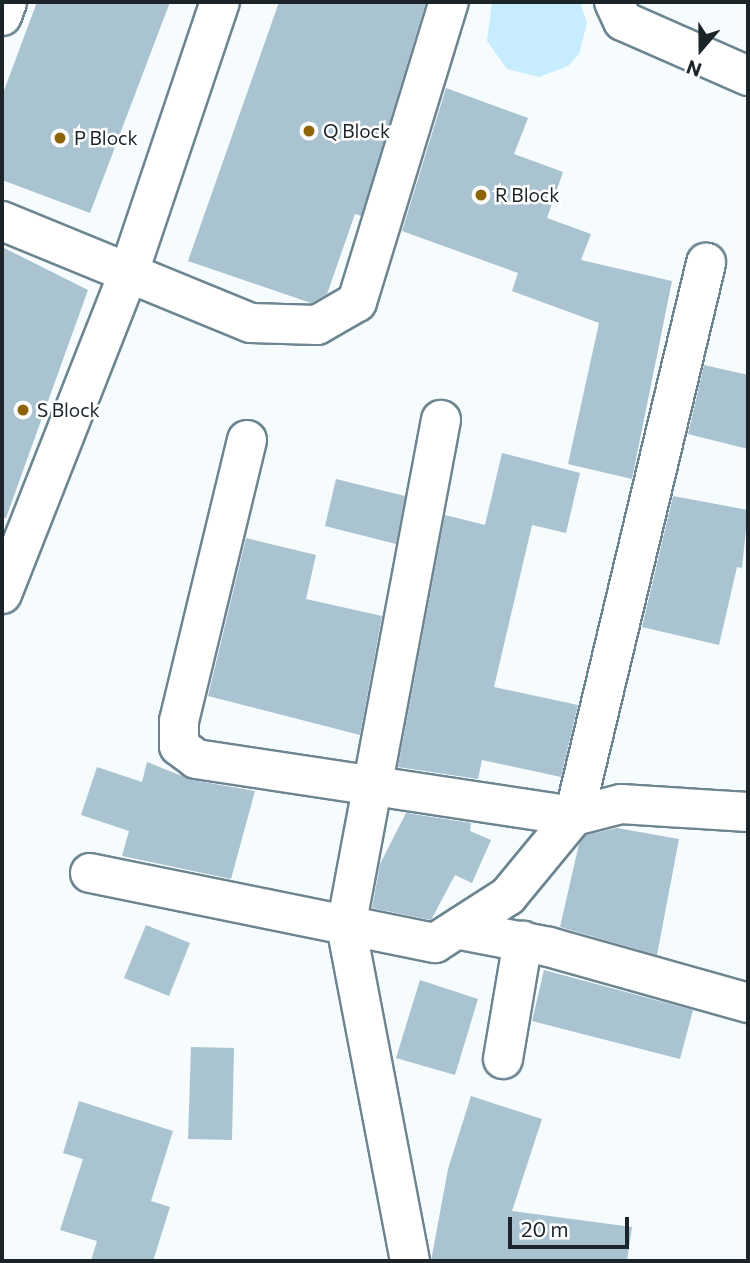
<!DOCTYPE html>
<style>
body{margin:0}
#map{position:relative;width:750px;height:1263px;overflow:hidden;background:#f6fbfe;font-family:Commissioner,sans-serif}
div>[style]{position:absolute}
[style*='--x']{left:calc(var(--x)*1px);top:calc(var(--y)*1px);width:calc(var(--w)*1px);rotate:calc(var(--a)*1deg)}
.green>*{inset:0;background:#c7ecfe}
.building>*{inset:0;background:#a9c3d0}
.roads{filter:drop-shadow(2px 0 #6d8591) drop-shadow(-2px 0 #6d8591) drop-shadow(0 2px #6d8591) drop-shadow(0 -2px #6d8591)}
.minor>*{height:38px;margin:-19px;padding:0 19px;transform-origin:19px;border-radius:19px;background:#fff}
.dots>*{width:19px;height:19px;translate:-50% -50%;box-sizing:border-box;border:4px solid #fff;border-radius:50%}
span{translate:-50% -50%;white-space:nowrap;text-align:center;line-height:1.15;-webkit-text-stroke:5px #fff;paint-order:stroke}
.poi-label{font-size:19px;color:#1b2429}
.left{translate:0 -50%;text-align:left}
.frame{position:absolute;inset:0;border:4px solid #1b2429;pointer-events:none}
.north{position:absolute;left:666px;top:14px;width:70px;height:70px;-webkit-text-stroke:5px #fff;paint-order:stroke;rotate:200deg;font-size:19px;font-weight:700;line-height:28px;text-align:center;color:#1b2429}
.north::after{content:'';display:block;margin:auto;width:24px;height:32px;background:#1b2429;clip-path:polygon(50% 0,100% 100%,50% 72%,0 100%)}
.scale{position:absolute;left:508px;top:1217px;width:121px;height:32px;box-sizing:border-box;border:4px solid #1b2429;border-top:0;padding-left:9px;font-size:21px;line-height:24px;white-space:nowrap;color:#1b2429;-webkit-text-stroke:5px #fff;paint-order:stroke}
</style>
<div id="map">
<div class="green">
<div style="clip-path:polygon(492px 2px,580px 2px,587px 23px,579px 54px,568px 66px,539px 77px,507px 69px,487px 41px)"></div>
</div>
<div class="building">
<div style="clip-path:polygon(37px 2px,170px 2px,90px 213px,2px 180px,2px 96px)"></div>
<div style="clip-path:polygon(279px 2px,426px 2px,361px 216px,355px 214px,327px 294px,311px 303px,188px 261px)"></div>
<div style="clip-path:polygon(446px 88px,528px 118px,514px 154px,563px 172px,547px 218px,591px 234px,581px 260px,672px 281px,632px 479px,568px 464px,599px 323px,512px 291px,518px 273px,402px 231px)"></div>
<div style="clip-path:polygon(2px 247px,88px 290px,6px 518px,2px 518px)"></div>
<div style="clip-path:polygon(704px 365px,748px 375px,748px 449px,688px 434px)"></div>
<div style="clip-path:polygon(502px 453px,580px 473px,566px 533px,532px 525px,494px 687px,578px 705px,561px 777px,482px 760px,478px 779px,398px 767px,445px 515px,485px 525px)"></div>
<div style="clip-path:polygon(336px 479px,405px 496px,396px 544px,325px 526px)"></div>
<div style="clip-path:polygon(673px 496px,748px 510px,742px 568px,737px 567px,719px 645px,642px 627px)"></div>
<div style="clip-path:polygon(246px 538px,316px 555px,306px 599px,382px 616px,360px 735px,208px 696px)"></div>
<div style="clip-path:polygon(147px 762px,192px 780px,255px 791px,231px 879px,122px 856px,129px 831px,81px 815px,97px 767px,142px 782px)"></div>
<div style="clip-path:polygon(406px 813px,471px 823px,470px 831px,491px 840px,472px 883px,455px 875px,431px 920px,372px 908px,380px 864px)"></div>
<div style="clip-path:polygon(617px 828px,679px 839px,657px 955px,560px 927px,579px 844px,586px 835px)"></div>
<div style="clip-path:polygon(146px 925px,190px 943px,169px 996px,124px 978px)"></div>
<div style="clip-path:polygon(544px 970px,693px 1010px,680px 1059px,532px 1021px)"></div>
<div style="clip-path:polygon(420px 980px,478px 999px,455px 1075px,396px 1058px)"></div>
<div style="clip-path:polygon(191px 1047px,234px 1048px,232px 1140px,188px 1139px)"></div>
<div style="clip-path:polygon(471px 1096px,542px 1119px,512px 1211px,632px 1227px,627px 1261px,431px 1261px,448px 1169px)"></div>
<div style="clip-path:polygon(79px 1101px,173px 1131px,151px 1201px,170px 1207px,153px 1261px,91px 1261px,97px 1241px,60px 1230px,83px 1159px,63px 1153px)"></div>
</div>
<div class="roads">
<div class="minor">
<div style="--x:614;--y:2;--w:21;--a:65"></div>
<div style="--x:623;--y:21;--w:137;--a:23.7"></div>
<div style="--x:2;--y:16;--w:15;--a:-70"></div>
<div style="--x:2;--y:221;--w:269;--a:22.3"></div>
<div style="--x:251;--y:323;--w:66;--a:1.7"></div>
<div style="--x:317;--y:325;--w:46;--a:-29.9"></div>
<div style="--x:357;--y:302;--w:314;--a:-73"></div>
<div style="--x:247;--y:440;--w:289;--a:103.6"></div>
<div style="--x:179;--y:721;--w:25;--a:90"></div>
<div style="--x:179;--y:746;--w:21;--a:37"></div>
<div style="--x:196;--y:759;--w:382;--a:8.6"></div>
<div style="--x:574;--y:816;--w:49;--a:-14.3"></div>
<div style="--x:621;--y:804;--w:127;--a:3.6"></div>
<div style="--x:2;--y:594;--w:349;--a:-68.5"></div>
<div style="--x:130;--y:269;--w:282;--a:-71.4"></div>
<div style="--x:90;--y:873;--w:352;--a:11.5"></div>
<div style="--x:435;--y:943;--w:87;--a:-32.8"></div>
<div style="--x:508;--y:896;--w:104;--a:-50.5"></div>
<div style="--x:574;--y:816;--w:569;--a:-76.57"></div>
<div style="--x:461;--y:930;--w:90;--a:10.9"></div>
<div style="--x:549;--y:947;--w:207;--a:15.7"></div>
<div style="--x:503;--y:1059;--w:120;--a:-80.4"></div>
<div style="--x:410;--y:1261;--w:340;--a:-100.8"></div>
<div style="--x:346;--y:927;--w:516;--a:-79.39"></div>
</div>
</div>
<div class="dots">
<div style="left:309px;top:131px;background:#8d6407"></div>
<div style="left:60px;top:138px;background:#8d6407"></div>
<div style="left:481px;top:195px;background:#8d6407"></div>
<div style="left:23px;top:410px;background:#8d6407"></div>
</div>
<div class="poi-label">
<span class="left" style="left:323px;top:131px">Q Block</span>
<span class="left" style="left:74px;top:138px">P Block</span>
<span class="left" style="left:495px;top:195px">R Block</span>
<span class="left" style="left:37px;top:410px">S Block</span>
</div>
<div class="frame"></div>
<div class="north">N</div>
<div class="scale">20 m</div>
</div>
